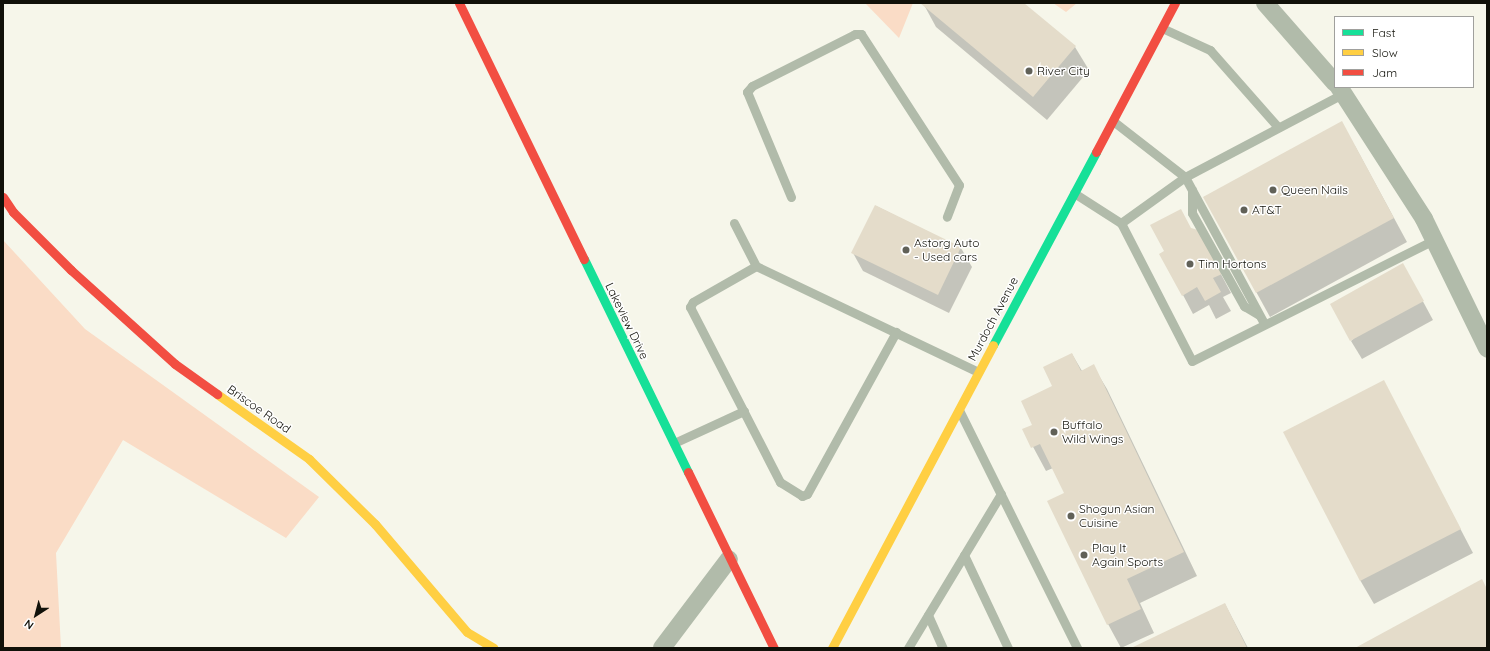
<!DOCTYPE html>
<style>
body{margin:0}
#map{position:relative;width:1490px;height:651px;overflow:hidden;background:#f6f6ea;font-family:Quicksand,sans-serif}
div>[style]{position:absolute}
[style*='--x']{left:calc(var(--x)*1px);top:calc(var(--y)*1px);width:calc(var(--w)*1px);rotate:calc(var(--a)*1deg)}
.green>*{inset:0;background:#fadcc6}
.shadow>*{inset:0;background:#0003}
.building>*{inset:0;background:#e4dcca}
.lane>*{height:9px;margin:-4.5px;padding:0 4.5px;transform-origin:4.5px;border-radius:4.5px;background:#b1bbaa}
.street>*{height:18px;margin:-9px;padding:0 9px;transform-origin:9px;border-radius:9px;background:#b1bbaa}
.fast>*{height:9px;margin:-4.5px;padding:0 4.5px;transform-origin:4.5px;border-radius:4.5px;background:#16e098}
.slow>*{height:9px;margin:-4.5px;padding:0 4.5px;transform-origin:4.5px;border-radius:4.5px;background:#ffcf43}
.jam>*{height:9px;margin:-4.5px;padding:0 4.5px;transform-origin:4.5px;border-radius:4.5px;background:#f24e42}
.dots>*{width:11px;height:11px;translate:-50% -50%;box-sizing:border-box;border:2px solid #fff;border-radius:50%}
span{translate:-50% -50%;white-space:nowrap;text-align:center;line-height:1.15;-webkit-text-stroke:3px #fff;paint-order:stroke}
.poi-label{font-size:12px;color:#111109}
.left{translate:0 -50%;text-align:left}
.street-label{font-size:12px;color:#111109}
.frame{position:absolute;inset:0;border:4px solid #111109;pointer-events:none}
.legend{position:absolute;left:1334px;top:16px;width:140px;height:72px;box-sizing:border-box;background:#fff;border:1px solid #a0a09d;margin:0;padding:5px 7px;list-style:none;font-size:12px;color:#111109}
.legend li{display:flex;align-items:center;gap:8px;height:20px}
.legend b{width:20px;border:1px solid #a0a09d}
.north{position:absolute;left:16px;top:595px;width:40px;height:40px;-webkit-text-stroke:3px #fff;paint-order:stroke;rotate:216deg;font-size:11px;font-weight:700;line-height:16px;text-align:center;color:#111109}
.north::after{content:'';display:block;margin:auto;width:14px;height:18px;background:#111109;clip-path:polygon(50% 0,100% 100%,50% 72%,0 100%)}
</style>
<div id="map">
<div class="green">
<div style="clip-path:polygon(865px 3px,913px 3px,899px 38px)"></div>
<div style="clip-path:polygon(1053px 3px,1077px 3px,1066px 12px)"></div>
<div style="clip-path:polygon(3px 240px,85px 329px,319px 497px,286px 538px,123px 440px,56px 553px,61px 648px,3px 648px)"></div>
</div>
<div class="shadow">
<div style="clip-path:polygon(923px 3px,1022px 3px,1075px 47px,1089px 70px,1047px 120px,936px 27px)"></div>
<div style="clip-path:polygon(1355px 146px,1407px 242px,1270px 317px,1204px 197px)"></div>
<div style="clip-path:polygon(876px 206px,961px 248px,972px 267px,949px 313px,863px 271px,853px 253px)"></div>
<div style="clip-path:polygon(1191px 229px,1208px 250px,1231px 293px,1223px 297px,1231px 311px,1216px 319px,1209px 305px,1193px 314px,1183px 295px)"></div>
<div style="clip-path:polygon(1413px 283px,1433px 320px,1362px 359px,1351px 341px)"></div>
<div style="clip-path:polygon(1072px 354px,1082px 371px,1093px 366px,1107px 389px,1197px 576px,1140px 603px,1154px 633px,1121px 648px,1108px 624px,1065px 493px,1053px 468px,1046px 471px,1024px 430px,1034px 425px)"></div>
<div style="clip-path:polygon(1383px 381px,1473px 553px,1374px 604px,1360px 580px)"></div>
<div style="clip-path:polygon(1225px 604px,1248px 648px,1133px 648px)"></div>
</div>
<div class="building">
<div style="clip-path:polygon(920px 3px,1024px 3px,1076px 46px,1033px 97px)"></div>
<div style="clip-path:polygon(1342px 121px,1394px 218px,1256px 293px,1203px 197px)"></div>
<div style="clip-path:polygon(875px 205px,961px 247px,938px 295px,851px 253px)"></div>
<div style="clip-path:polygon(1181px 209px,1191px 228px,1198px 230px,1222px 274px,1213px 278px,1221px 292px,1205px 301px,1197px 287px,1182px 296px,1159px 254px,1164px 251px,1150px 225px)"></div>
<div style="clip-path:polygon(1403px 263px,1424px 301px,1350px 341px,1330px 304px)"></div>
<div style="clip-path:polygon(1072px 353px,1081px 371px,1094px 364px,1184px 552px,1127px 579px,1141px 609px,1107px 625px,1047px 501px,1064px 493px,1040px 444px,1031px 448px,1022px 429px,1032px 425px,1021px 401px,1052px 386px,1043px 367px)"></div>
<div style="clip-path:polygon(1384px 380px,1461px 529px,1360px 581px,1283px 432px)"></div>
<div style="clip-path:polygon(1482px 579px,1487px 589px,1487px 648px,1355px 648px)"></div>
<div style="clip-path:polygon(1225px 603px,1247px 648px,1131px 648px)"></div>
</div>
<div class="lane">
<div style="--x:1162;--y:28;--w:53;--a:24.6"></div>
<div style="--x:1210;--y:50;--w:103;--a:48.6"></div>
<div style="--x:1113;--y:121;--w:91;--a:37.9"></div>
<div style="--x:1185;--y:177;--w:166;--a:61.6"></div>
<div style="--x:1192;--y:190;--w:23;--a:90"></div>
<div style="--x:1192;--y:213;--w:107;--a:60.8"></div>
<div style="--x:1244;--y:306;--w:17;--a:31"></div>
<div style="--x:1074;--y:193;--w:56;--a:32.6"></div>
<div style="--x:1121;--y:223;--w:155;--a:62.8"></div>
<div style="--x:1192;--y:361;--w:271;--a:-26.6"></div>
<div style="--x:791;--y:197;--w:114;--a:-112.7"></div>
<div style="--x:747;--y:92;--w:8;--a:-50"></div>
<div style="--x:752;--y:86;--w:115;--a:-26.8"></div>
<div style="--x:855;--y:34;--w:6;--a:0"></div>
<div style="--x:861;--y:34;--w:180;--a:57"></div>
<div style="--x:959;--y:185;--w:34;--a:111"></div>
<div style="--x:734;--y:223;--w:48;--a:62.9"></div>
<div style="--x:756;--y:266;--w:246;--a:25.5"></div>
<div style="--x:1121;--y:223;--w:79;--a:-35.7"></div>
<div style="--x:1185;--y:177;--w:180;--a:-27.8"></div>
<div style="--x:756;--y:266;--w:73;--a:150.3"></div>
<div style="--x:693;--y:302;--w:6;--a:121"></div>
<div style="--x:690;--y:307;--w:197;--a:62.8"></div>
<div style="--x:780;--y:482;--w:26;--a:32"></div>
<div style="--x:802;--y:496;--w:5;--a:-22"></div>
<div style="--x:807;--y:494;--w:185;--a:-61.2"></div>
<div style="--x:959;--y:410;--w:266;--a:63.6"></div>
<div style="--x:674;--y:443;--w:77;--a:-24.6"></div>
<div style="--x:964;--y:555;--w:103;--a:64.7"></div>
<div style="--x:928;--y:615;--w:36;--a:66"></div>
<div style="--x:908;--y:648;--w:180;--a:-58.9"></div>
</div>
<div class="street">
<div style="--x:1265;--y:3;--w:106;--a:48.8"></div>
<div style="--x:1339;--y:87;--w:157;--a:57.2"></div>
<div style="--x:1424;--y:219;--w:144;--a:64"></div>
<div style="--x:662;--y:648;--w:111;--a:-53"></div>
</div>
<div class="fast">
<div style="--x:584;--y:259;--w:237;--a:64"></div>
<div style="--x:993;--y:345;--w:219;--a:-61.9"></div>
</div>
<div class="slow">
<div style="--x:217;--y:394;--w:113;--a:35.2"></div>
<div style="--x:309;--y:459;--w:93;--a:44.6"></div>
<div style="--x:375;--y:524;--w:142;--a:49.6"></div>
<div style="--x:467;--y:632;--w:31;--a:31"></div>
<div style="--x:832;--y:648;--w:343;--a:-62"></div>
</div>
<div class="jam">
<div style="--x:459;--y:3;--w:285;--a:64"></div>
<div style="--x:1096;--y:152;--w:169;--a:-62.1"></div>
<div style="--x:3;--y:197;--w:18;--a:56"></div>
<div style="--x:13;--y:212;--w:82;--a:45"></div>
<div style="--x:71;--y:270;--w:140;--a:42.1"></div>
<div style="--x:175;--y:364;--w:52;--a:35.5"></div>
<div style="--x:688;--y:472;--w:196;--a:64"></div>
</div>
<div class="dots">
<div style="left:1029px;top:71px;background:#616158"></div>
<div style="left:1273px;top:190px;background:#616158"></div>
<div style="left:1244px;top:210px;background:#616158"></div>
<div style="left:906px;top:250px;background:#616158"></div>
<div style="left:1190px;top:264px;background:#616158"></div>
<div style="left:1054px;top:432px;background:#616158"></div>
<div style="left:1071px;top:516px;background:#616158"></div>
<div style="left:1084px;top:555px;background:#616158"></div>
</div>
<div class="poi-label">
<span class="left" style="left:1037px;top:71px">River City</span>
<span class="left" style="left:1281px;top:190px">Queen Nails</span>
<span class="left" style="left:1252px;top:210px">AT&amp;T</span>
<span class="left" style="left:914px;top:250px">Astorg Auto<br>- Used cars</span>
<span class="left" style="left:1198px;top:264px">Tim Hortons</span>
<span class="left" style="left:1062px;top:432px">Buffalo<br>Wild Wings</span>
<span class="left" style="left:1079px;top:516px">Shogun Asian<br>Cuisine</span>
<span class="left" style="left:1092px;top:555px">Play It<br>Again Sports</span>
</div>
<div class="street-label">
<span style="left:993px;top:319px;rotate:-62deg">Murdoch Avenue</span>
<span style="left:627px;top:321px;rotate:64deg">Lakeview Drive</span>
<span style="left:259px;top:409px;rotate:35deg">Briscoe Road</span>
</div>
<div class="frame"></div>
<ul class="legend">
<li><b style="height:5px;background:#16e098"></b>Fast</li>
<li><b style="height:5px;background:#ffcf43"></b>Slow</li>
<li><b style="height:5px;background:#f24e42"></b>Jam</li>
</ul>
<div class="north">N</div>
</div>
